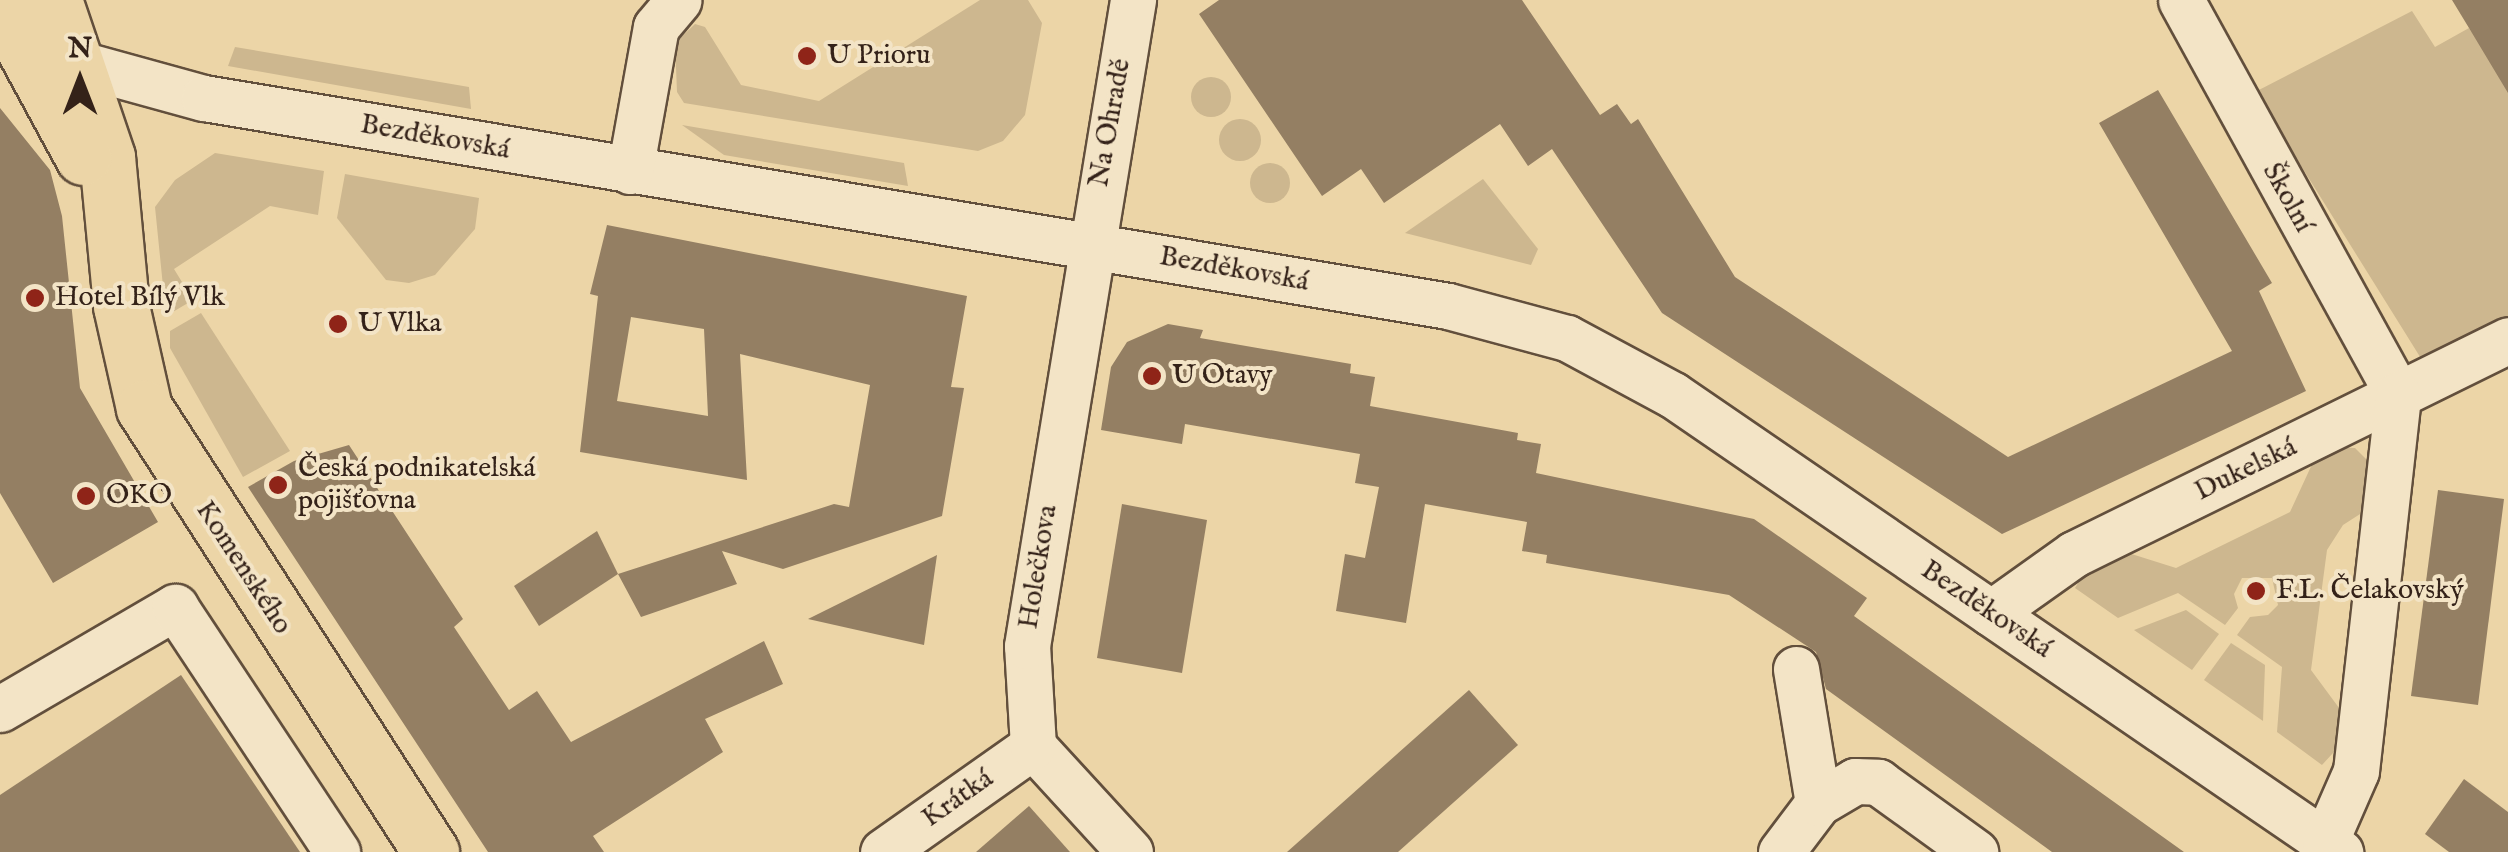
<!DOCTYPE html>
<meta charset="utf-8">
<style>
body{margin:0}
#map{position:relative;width:2508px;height:852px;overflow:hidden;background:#ecd5a7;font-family:"IM FELL English",serif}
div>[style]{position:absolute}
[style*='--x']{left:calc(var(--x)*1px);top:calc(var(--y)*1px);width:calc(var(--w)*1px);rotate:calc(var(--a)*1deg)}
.green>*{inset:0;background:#cdb78f}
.round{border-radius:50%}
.building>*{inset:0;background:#947f63}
.roads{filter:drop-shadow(2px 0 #624f3c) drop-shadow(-2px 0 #624f3c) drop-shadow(0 2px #624f3c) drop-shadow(0 -2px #624f3c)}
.minor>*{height:45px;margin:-22.5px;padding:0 22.5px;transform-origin:22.5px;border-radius:22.5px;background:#f3e4c6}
.major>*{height:55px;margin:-27.5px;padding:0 27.5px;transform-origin:27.5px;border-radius:27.5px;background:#ecd5a7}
.dots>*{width:28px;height:28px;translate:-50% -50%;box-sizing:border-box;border:5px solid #f3e4c6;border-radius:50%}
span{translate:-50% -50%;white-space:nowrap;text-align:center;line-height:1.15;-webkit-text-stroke:8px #f3e4c6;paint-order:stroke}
.poi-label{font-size:28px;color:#342219}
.left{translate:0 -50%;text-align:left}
.street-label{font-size:28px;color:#342219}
.north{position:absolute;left:30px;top:30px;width:100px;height:100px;-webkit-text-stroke:8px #f3e4c6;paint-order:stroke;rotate:0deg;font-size:28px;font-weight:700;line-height:40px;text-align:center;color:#342219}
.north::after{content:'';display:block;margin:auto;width:35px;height:45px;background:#342219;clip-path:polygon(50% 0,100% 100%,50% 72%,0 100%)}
</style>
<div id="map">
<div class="green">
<div style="clip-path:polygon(980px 0,1028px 0,1042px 23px,1025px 115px,1003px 141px,978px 151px,684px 103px,677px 92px,675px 43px,695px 24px,705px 27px,741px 85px,819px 101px)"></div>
<div style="clip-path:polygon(2412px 11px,2435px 47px,2469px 28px,2508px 81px,2508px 322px,2422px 360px,2255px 92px)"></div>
<div style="clip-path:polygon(235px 47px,469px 87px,471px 109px,228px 66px)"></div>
<div class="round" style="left:1191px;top:77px;width:40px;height:40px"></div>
<div class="round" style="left:1219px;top:119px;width:42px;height:42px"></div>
<div style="clip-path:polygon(682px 125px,904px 163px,908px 186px,724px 155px)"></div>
<div style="clip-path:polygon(215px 153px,324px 171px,318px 215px,270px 206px,174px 269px,193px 300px,166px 316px,155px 207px,175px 180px)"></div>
<div class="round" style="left:1250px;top:163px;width:40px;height:40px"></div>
<div style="clip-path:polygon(345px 174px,479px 198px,475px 229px,435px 275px,409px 283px,386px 280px,337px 218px)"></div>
<div style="clip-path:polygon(1483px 179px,1538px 249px,1531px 265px,1405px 233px)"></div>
<div style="clip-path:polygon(201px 313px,290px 451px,243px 477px,170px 348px,170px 331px)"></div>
<div style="clip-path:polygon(2332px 447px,2355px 448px,2376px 469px,2371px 507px,2343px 525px,2327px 550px,2311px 670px,2345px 716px,2343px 742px,2322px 765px,2277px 732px,2282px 667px,2237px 635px,2250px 617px,2268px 615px,2278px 605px,2272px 578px,2242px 578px,2234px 594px,2238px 608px,2225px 625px,2178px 593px,2118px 618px,2075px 588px,2091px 562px,2122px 551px,2176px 568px,2290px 512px,2314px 460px)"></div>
<div style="clip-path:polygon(2186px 610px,2219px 634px,2192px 670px,2134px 630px)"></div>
<div style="clip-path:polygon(2231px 643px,2265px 665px,2263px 721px,2204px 680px)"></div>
</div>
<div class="building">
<div style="clip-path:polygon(1219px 0,1522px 0,1600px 115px,1617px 104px,1631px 124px,1638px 119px,1735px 277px,2008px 457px,2232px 351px,2099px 123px,2158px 90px,2272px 283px,2259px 291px,2306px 391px,2002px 534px,1662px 313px,1552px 149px,1528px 166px,1500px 124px,1384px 203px,1361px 169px,1322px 196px,1199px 14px)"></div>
<div style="clip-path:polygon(2452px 0,2508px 0,2508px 93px,2469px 28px)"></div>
<div style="clip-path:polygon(0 108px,50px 170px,62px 216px,80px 388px,158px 522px,53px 583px,0 493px)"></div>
<div style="clip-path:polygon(evenodd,607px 225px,967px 296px,951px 387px,964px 388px,942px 516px,783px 569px,722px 551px,737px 584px,641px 617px,618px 574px,834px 504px,849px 507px,870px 385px,740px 354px,747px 480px,580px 452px,598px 296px,590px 294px,607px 225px,631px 317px,704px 329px,708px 416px,617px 401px,631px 317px)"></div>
<div style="clip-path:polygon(1168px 324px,1203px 330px,1200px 338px,1351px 364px,1350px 373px,1375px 377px,1370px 406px,1518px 433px,1517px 440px,1541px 444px,1536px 473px,1754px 519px,1867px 598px,1854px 616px,2184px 852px,2052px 852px,1826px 689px,1816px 652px,1729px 595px,1546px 563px,1547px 555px,1522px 551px,1527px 522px,1425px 504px,1406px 623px,1336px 611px,1345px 554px,1365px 558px,1379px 487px,1355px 483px,1360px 454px,1185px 424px,1182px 444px,1101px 430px,1111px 367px,1127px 342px)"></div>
<div style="clip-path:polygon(349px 445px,463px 619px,454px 627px,509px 710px,537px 691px,571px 742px,764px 641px,783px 684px,705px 719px,723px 752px,593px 836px,604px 852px,488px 852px,248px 487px,294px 461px)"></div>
<div style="clip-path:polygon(2438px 490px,2504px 499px,2478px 705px,2411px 696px)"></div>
<div style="clip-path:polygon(1122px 504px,1207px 520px,1182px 673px,1097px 658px)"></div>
<div style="clip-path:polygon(597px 531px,618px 574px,539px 626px,514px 586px)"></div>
<div style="clip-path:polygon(937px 555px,924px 645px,808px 619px)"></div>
<div style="clip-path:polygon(181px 675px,300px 852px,0 852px,0 795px)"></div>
<div style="clip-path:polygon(1469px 690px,1518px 745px,1398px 852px,1287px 852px)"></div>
<div style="clip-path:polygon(2464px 779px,2508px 812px,2508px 852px,2449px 852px,2425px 834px)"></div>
<div style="clip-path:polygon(1029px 806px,1070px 852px,976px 852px)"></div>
</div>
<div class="roads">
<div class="minor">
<div style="--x:2181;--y:0;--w:450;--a:61.2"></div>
<div style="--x:51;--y:56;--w:159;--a:15.4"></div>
<div style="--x:204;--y:98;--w:1261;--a:9.49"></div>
<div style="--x:1448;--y:306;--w:123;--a:15.1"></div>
<div style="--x:1567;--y:338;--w:120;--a:28.3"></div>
<div style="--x:1673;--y:395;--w:809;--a:34.42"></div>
<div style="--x:630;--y:171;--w:146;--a:-79.8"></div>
<div style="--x:656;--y:27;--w:35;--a:-50"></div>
<div style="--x:1991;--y:613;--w:102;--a:-35.4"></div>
<div style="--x:2074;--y:554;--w:484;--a:-26.2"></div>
<div style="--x:1796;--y:669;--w:136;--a:80.7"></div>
<div style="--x:0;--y:709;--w:203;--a:-30.2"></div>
<div style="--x:175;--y:607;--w:294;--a:56.5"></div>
<div style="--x:2325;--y:842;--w:77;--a:-66.4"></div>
<div style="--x:2356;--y:771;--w:379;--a:-83.6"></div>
<div style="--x:883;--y:852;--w:184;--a:-35.2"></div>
<div style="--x:1130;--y:852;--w:144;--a:-132.5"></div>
<div style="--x:1033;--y:746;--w:100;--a:-93.4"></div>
<div style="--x:1027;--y:646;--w:655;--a:-80.68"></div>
<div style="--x:1781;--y:852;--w:61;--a:-52.9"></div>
<div style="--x:1818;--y:803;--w:43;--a:-30.7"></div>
<div style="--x:1855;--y:781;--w:23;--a:2"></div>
<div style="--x:1878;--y:782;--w:120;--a:35.8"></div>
</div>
<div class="major">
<div style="--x:54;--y:0;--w:166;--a:71.3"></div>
<div style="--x:107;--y:157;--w:150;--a:84.6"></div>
<div style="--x:121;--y:306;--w:105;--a:77.3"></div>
<div style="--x:144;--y:408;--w:529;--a:57.12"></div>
<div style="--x:0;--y:4;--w:174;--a:61.5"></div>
</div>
</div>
<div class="dots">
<div style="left:807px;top:56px;background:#8f2418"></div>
<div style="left:35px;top:298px;background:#8f2418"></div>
<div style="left:338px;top:324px;background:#8f2418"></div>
<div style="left:1152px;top:376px;background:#8f2418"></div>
<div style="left:278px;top:485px;background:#8f2418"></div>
<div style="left:86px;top:496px;background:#8f2418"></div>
<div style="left:2256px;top:591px;background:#8f2418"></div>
</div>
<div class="poi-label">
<span class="left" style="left:827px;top:56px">U Prioru</span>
<span class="left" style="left:55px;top:298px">Hotel Bílý Vlk</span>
<span class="left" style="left:358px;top:324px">U Vlka</span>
<span class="left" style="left:1172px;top:376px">U Otavy</span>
<span class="left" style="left:298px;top:485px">Česká podnikatelská<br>pojišťovna</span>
<span class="left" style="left:106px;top:496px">OKO</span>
<span class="left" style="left:2276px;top:591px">F.L. Čelakovský</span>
</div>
<div class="street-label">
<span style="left:1111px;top:123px;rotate:-80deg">Na Ohradě</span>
<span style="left:435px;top:138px;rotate:10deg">Bezděkovská</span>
<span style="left:2287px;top:198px;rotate:61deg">Školní</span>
<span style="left:1234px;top:270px;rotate:10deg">Bezděkovská</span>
<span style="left:2246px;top:470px;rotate:-26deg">Dukelská</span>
<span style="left:1039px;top:567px;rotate:-81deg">Holečkova</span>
<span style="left:243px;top:568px;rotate:57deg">Komenského</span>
<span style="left:1986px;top:610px;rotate:34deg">Bezděkovská</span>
<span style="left:958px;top:799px;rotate:-35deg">Krátká</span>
</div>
<div class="north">N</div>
</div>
